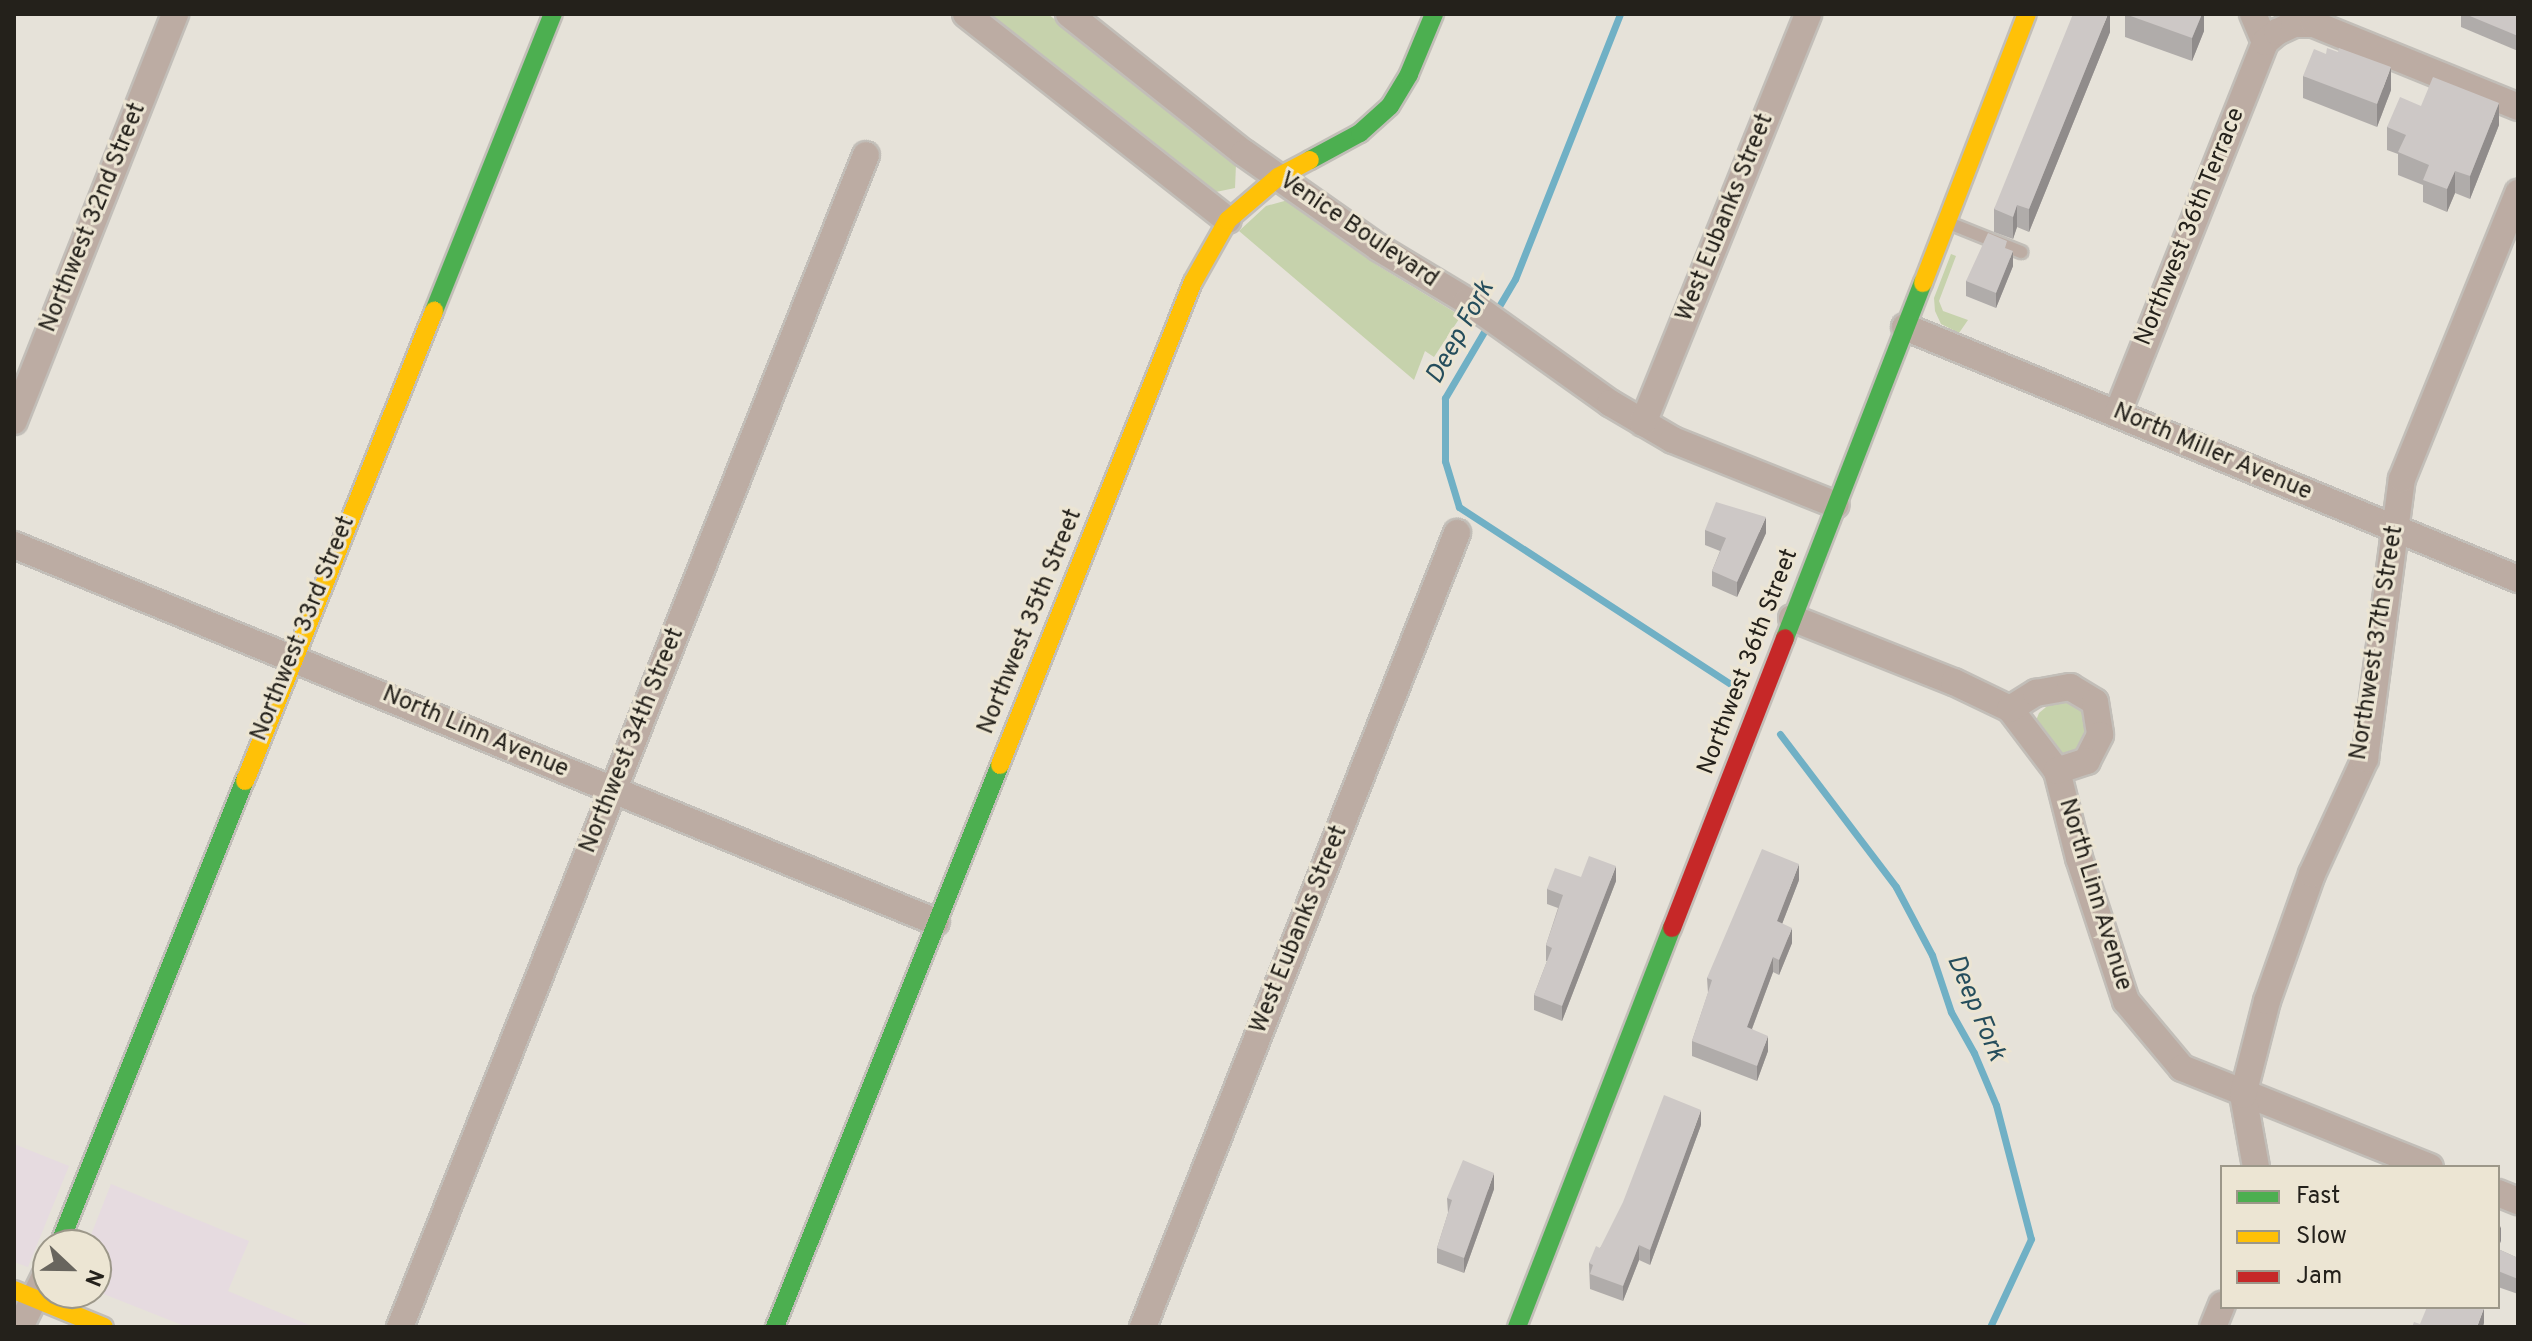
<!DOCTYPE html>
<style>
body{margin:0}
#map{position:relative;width:2532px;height:1341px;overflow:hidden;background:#e6e2d9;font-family:Overpass,sans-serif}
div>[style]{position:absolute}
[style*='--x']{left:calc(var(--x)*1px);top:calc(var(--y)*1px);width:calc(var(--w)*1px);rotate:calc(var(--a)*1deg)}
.commercial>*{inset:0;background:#e6dbe0}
.green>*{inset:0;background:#c6d2ac}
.stream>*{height:7px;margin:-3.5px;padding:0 3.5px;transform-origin:3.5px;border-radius:3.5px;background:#70b0c5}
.roads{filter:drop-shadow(2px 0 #c2beb8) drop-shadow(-2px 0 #c2beb8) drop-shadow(0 2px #c2beb8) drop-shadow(0 -2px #c2beb8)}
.lane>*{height:12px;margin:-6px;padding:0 6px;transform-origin:6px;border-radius:6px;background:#bcaca3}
.street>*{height:26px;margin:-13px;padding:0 13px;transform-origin:13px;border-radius:13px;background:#bcaca3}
.fast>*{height:18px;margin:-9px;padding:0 9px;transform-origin:9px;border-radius:9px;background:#4caf50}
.slow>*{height:18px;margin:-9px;padding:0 9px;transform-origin:9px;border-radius:9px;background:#ffc107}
.jam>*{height:18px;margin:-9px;padding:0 9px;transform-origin:9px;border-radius:9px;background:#c62828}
.wall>*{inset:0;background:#b0acaa}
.shaded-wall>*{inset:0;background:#908c8b}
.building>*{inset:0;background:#cdc8c6}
span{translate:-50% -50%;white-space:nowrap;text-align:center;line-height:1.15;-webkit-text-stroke:6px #ece5d3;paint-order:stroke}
.street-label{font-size:24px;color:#24211b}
.water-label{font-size:26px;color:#254d5c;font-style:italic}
.frame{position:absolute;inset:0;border:16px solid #24211b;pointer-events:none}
.legend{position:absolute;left:2220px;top:1165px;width:280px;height:144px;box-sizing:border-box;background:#ece5d3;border:2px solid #9c9789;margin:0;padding:10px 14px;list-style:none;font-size:24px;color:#24211b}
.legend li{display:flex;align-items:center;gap:16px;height:40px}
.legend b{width:40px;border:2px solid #9c9789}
.north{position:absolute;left:32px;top:1229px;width:80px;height:80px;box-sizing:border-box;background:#ece5d3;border:2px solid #9c9789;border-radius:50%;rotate:112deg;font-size:22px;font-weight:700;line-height:32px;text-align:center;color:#24211b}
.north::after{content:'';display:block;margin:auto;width:28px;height:36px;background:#68655e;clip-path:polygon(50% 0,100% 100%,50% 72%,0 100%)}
</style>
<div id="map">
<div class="commercial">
<div style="clip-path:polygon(14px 1144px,69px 1166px,28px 1267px,14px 1262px)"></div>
<div style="clip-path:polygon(111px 1184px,249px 1241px,228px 1291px,314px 1327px,187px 1327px,96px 1291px,96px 1245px,87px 1245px)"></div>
</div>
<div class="green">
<div style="clip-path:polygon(981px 14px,1048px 14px,1236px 164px,1235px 188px,1211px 193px)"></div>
<div style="clip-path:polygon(1288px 200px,1299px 203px,1377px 265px,1461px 316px,1434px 357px,1425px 351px,1414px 380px,1239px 231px,1266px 206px)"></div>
<div style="clip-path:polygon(1951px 254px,1956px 256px,1939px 301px,1943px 311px,1968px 320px,1959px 333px,1941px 324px,1935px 311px,1934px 298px)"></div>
<div style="clip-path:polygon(2071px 700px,2084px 707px,2091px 735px,2078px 751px,2058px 754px,2035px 723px,2039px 713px,2052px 702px)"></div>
</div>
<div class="stream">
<div style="--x:1620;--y:14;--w:285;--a:111.6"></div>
<div style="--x:1515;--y:279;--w:138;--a:120.5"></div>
<div style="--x:1445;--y:398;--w:63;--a:90"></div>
<div style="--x:1445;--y:461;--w:48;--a:73.1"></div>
<div style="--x:1459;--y:507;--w:328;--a:33.1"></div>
<div style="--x:1780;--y:734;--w:192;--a:52.8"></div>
<div style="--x:1896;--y:887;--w:77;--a:62.1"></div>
<div style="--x:1932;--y:955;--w:60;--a:71.6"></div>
<div style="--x:1951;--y:1012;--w:47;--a:60.7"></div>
<div style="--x:1974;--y:1053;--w:56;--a:67.1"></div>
<div style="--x:1996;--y:1105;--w:138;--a:75.4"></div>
<div style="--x:2031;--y:1239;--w:97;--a:115"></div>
</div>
<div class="roads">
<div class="lane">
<div style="--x:1949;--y:223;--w:78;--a:21.9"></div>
</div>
<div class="street">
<div style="--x:966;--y:14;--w:333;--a:38.2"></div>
<div style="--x:1069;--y:14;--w:223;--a:38.5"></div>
<div style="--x:1244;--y:153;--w:165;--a:35.1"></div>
<div style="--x:1379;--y:248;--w:103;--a:31.1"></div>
<div style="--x:1467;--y:301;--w:176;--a:35.5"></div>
<div style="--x:1610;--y:403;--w:73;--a:30.4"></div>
<div style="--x:1673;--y:440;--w:175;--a:21.7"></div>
<div style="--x:2253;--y:14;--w:30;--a:67"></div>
<div style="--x:1905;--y:327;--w:663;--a:22.35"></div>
<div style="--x:2118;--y:412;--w:398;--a:-68.3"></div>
<div style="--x:2265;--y:42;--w:16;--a:-40"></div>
<div style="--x:2277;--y:32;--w:19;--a:-25"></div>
<div style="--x:2294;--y:24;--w:20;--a:0"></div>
<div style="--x:2314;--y:24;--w:220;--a:22.1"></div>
<div style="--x:14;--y:421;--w:438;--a:-68.4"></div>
<div style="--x:1643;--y:423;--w:441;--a:-68"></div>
<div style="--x:14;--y:545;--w:996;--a:22.24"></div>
<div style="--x:1792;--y:618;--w:174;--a:21.6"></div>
<div style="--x:1954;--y:682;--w:62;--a:25.7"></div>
<div style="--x:2010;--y:709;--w:78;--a:52.8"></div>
<div style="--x:2057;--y:771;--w:90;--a:75.8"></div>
<div style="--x:2079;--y:858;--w:151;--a:71.8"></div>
<div style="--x:2126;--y:1001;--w:87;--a:50.1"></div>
<div style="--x:2182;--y:1068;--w:267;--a:21.8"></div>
<div style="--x:2010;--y:709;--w:31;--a:-32"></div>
<div style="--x:2036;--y:693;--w:35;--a:-10"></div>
<div style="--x:2070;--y:687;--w:29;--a:31"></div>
<div style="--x:2095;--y:702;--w:33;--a:81"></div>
<div style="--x:2100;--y:735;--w:29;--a:117"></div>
<div style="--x:2087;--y:761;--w:32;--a:162"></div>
<div style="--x:2256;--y:1167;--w:73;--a:-100.2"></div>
<div style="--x:2243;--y:1095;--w:97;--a:-75.7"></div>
<div style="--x:2267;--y:1001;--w:135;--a:-70.5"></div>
<div style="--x:2312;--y:874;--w:127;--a:-65.3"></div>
<div style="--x:2365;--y:759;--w:282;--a:-82.5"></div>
<div style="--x:2402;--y:479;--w:309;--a:-67.9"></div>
<div style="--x:2498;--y:1193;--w:22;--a:22"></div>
<div style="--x:20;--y:1327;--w:64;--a:-63.8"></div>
<div style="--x:400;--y:1327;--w:1261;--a:-68.32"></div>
<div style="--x:1143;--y:1327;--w:854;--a:-68.42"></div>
<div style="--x:2213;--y:1327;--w:24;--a:-68"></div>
</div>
<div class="fast">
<div style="--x:1310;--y:160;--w:57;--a:-28.4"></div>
<div style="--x:1360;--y:133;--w:40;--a:-42"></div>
<div style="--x:1390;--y:106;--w:37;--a:-59"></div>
<div style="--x:1409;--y:74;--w:65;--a:-67.4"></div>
<div style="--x:434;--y:311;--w:320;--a:-68.2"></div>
<div style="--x:1785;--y:638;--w:381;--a:-68.8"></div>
<div style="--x:59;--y:1245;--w:500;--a:-68.2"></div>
<div style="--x:775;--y:1327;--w:605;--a:-68.18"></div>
<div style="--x:1517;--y:1327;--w:428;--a:-68.8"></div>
</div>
<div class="slow">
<div style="--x:1923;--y:283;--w:288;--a:-68.9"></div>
<div style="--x:1000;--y:765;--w:520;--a:-68.22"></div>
<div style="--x:1193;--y:282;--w:71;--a:-60.6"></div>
<div style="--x:1228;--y:220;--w:66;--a:-40.7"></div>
<div style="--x:1278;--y:177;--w:36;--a:-28"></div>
<div style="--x:245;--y:781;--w:507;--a:-68.09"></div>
<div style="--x:14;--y:1290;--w:97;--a:22.3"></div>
</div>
<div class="jam">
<div style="--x:1672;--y:928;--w:311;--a:-68.7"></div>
</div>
</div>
<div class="wall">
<div style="clip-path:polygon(2110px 14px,2110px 32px,2029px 232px,2017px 227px,2013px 239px,1994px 232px,1994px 209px)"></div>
<div style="clip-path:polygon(2125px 14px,2204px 14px,2204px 31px,2192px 61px,2125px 37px)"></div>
<div style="clip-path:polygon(2458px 14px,2518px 14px,2518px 51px,2461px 27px,2461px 15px)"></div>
<div style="clip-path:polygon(2303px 76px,2391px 90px,2377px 127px,2303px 98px)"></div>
<div style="clip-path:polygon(2421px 106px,2499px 125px,2470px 199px,2455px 193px,2447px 212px,2423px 202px,2423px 185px,2398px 175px,2398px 154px,2387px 150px,2387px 127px)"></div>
<div style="clip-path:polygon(2007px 249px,2013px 266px,1996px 308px,1966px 296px,1966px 281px)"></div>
<div style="clip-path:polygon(1705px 530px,1766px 533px,1737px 597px,1712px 586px,1712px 571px,1720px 551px,1705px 545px)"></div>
<div style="clip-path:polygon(1581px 877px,1616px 881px,1562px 1021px,1534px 1010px,1534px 995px,1547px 961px,1546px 961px,1546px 945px,1558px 908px,1547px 904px,1547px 889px)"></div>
<div style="clip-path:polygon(1799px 880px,1782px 924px,1792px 943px,1779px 975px,1773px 972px,1752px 1029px,1768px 1051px,1757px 1081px,1692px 1056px,1692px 1041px,1708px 993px,1707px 978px)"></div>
<div style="clip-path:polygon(1701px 1125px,1650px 1265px,1639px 1260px,1623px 1301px,1590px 1289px,1589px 1263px,1600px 1248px)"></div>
<div style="clip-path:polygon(1494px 1189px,1464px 1273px,1437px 1263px,1437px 1248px,1448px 1213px,1447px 1198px)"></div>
<div style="clip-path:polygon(2498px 1249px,2518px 1258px,2518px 1294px,2498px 1287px)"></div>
</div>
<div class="shaded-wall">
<div style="clip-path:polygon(2108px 14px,2110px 14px,2110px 32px,2029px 232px,2029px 209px)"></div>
<div style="clip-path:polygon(2202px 14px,2204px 14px,2204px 31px,2192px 61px,2192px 38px)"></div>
<div style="clip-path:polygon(2391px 67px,2391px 90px,2377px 127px,2377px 104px)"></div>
<div style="clip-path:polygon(2499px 103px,2499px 125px,2470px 199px,2470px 176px)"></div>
<div style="clip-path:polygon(2455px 171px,2455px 193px,2447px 212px,2447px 189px)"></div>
<div style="clip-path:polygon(2017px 205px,2017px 227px,2013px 239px,2013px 217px)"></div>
<div style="clip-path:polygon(2013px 251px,2013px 266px,1996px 308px,1996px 293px)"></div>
<div style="clip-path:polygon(1766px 517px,1766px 533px,1737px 597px,1737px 582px)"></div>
<div style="clip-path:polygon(1799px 864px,1799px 880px,1777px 937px,1777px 921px)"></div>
<div style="clip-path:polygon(1616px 866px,1616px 881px,1562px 1021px,1562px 1006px)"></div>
<div style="clip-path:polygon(1792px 928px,1792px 943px,1779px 975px,1779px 960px)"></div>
<div style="clip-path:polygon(1773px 957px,1773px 972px,1747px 1042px,1747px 1027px)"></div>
<div style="clip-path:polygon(1768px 1036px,1768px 1051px,1757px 1081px,1757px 1066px)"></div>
<div style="clip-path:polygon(1701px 1110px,1701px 1125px,1650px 1265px,1650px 1250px)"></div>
<div style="clip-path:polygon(1494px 1173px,1494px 1189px,1464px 1273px,1464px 1258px)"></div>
<div style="clip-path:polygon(2501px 1226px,2501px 1241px,2498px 1248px,2498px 1233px)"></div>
<div style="clip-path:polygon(1639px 1245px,1639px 1260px,1623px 1301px,1623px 1286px)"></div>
<div style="clip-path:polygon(2484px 1308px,2484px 1323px,2483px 1327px,2477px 1327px)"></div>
</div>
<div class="building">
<div style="clip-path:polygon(2073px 14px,2108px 14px,2029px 209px,2017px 205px,2013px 217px,1994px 209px)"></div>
<div style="clip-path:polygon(2125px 14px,2202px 14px,2192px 38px)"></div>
<div style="clip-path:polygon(2465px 14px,2518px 14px,2518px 36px)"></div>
<div style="clip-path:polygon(2327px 48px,2338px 52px,2339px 48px,2391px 67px,2377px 104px,2303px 76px,2314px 49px,2326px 54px)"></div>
<div style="clip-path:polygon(2433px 77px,2499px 103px,2470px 176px,2455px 171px,2447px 189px,2423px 180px,2429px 165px,2398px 152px,2406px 135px,2387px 127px,2400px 97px,2421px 106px)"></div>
<div style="clip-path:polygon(1988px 233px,2007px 241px,2005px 248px,2013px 251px,1996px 293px,1966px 281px)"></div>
<div style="clip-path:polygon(1716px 502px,1766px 517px,1737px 582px,1712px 571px,1726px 538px,1705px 530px)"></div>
<div style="clip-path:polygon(1762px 849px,1799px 864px,1777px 921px,1792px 928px,1779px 960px,1773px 957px,1747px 1027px,1768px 1036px,1757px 1066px,1692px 1041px,1712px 980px,1707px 978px)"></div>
<div style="clip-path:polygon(1589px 856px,1616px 866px,1562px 1006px,1534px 995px,1552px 948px,1546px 945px,1563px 895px,1547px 889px,1555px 868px,1581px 877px)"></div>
<div style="clip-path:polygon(1664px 1095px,1701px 1110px,1650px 1250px,1639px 1245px,1623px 1286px,1590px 1274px,1593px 1265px,1589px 1263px,1596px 1246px,1600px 1248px,1623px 1202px)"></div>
<div style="clip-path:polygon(1463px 1160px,1494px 1173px,1464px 1258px,1437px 1248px,1452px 1200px,1447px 1198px)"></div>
<div style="clip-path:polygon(2498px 1249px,2518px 1258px,2518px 1279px,2498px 1271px)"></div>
<div style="clip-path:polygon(2427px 1307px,2483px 1307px,2484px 1308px,2477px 1327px,2412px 1327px,2414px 1322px,2420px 1324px)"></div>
</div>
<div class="street-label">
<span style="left:94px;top:218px;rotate:-68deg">Northwest 32nd Street</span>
<span style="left:1726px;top:218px;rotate:-68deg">West Eubanks Street</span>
<span style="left:2191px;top:227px;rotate:-68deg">Northwest 36th Terrace</span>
<span style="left:1358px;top:231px;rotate:34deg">Venice Boulevard</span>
<span style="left:2212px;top:453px;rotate:23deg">North Miller Avenue</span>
<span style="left:1031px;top:622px;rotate:-68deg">Northwest 35th Street</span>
<span style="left:304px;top:629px;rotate:-68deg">Northwest 33rd Street</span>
<span style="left:2378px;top:643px;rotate:-81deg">Northwest 37th Street</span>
<span style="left:1749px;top:662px;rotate:-69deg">Northwest 36th Street</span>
<span style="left:475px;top:733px;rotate:23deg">North Linn Avenue</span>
<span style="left:633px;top:741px;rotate:-68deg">Northwest 34th Street</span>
<span style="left:2094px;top:895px;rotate:73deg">North Linn Avenue</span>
<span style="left:1300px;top:930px;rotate:-68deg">West Eubanks Street</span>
</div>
<div class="water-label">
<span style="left:1461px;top:333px;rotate:-61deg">Deep Fork</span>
<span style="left:1975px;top:1008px;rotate:67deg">Deep Fork</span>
</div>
<div class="frame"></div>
<ul class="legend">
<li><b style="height:10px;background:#4caf50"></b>Fast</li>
<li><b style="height:10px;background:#ffc107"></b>Slow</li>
<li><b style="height:10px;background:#c62828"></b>Jam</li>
</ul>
<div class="north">N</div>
</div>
